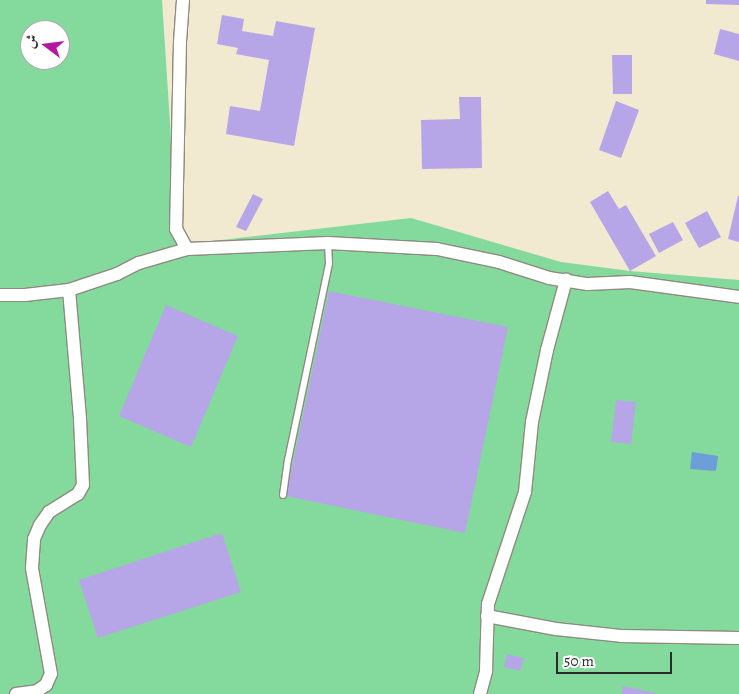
<!DOCTYPE html>
<meta charset="utf-8">
<style>
body{margin:0}
#map{position:relative;width:739px;height:694px;overflow:hidden;background:#f2e9d1;font-family:Alegreya,Amiri,serif}
div>[style]{position:absolute}
[style*='--x']{left:calc(var(--x)*1px);top:calc(var(--y)*1px);width:calc(var(--w)*1px);rotate:calc(var(--a)*1deg)}
.green>*{inset:0;background:#84da9d}
.water>*{inset:0;background:#6c9ed7}
.building>*{inset:0;background:#b6a5e7}
.roads{filter:drop-shadow(1px 0 #8e8a7e) drop-shadow(-1px 0 #8e8a7e) drop-shadow(0 1px #8e8a7e) drop-shadow(0 -1px #8e8a7e)}
.service>*{height:6px;margin:-3px;padding:0 3px;transform-origin:3px;border-radius:3px;background:#fff}
.minor>*{height:12px;margin:-6px;padding:0 6px;transform-origin:6px;border-radius:6px;background:#fff}
span{translate:-50% -50%;white-space:nowrap;text-align:center;line-height:1.15;-webkit-text-stroke:5px #fff;paint-order:stroke}
.north{position:absolute;left:20px;top:20px;width:50px;height:50px;box-sizing:border-box;background:#fff;border:1px solid #aaa;border-radius:50%;rotate:285deg;font-size:14px;font-weight:700;line-height:20px;text-align:center;color:#2b2b2b}
.north::after{content:'';display:block;margin:auto;width:18px;height:22px;background:#b5179e;clip-path:polygon(50% 0,100% 100%,50% 72%,0 100%)}
.scale{position:absolute;left:556px;top:652px;width:116px;height:22px;box-sizing:border-box;border:2px solid #2b2b2b;border-top:0;padding-left:6px;font-size:15px;line-height:18px;white-space:nowrap;color:#2b2b2b;-webkit-text-stroke:4px #fff;paint-order:stroke}
</style>
<div id="map">
<div class="green">
<div style="clip-path:polygon(evenodd,0 0,162px 0,178px 245px,411px 218px,561px 262px,630px 271px,739px 280px,739px 694px,0 694px,0 0,30px 30px,60px 30px,60px 60px,30px 60px,30px 30px)"></div>
</div>
<div class="water">
<div style="clip-path:polygon(692px 452px,718px 456px,716px 471px,690px 469px)"></div>
</div>
<div class="building">
<div style="clip-path:polygon(706px 0,739px 0,739px 5px,706px 4px)"></div>
<div style="clip-path:polygon(222px 15px,244px 19px,242px 31px,273px 36px,276px 21px,315px 28px,294px 146px,226px 134px,230px 106px,260px 111px,269px 60px,236px 54px,238px 48px,217px 44px)"></div>
<div style="clip-path:polygon(720px 29px,739px 34px,739px 61px,714px 54px)"></div>
<div style="clip-path:polygon(612px 55px,632px 55px,632px 94px,613px 94px)"></div>
<div style="clip-path:polygon(459px 97px,481px 97px,482px 168px,422px 169px,421px 120px,460px 119px)"></div>
<div style="clip-path:polygon(616px 101px,639px 110px,621px 158px,599px 150px)"></div>
<div style="clip-path:polygon(608px 191px,619px 209px,626px 205px,656px 256px,630px 271px,590px 202px)"></div>
<div style="clip-path:polygon(253px 194px,263px 199px,246px 231px,236px 227px)"></div>
<div style="clip-path:polygon(738px 196px,739px 196px,739px 242px,728px 239px)"></div>
<div style="clip-path:polygon(707px 211px,721px 237px,699px 248px,685px 223px)"></div>
<div style="clip-path:polygon(673px 222px,683px 240px,659px 253px,649px 234px)"></div>
<div style="clip-path:polygon(329px 291px,508px 327px,465px 533px,286px 496px)"></div>
<div style="clip-path:polygon(166px 305px,238px 336px,191px 447px,119px 416px)"></div>
<div style="clip-path:polygon(616px 400px,636px 402px,631px 444px,611px 442px)"></div>
<div style="clip-path:polygon(222px 533px,241px 592px,98px 638px,79px 580px)"></div>
<div style="clip-path:polygon(507px 654px,524px 658px,520px 671px,504px 667px)"></div>
<div style="clip-path:polygon(623px 686px,655px 693px,655px 694px,621px 694px)"></div>
</div>
<div class="roads">
<div class="service">
<div style="--x:283;--y:495;--w:35;--a:-82"></div>
<div style="--x:288;--y:460;--w:201;--a:-78.2"></div>
<div style="--x:329;--y:263;--w:20;--a:-93"></div>
</div>
<div class="minor">
<div style="--x:183;--y:0;--w:42;--a:94.1"></div>
<div style="--x:180;--y:42;--w:187;--a:91.2"></div>
<div style="--x:176;--y:229;--w:23;--a:61"></div>
<div style="--x:0;--y:295;--w:25;--a:0"></div>
<div style="--x:25;--y:295;--w:44;--a:-6.5"></div>
<div style="--x:69;--y:290;--w:51;--a:-18.4"></div>
<div style="--x:117;--y:274;--w:25;--a:-27"></div>
<div style="--x:139;--y:263;--w:50;--a:-16.3"></div>
<div style="--x:187;--y:249;--w:141;--a:-2.4"></div>
<div style="--x:328;--y:243;--w:109;--a:3.2"></div>
<div style="--x:437;--y:249;--w:63;--a:11.8"></div>
<div style="--x:499;--y:262;--w:52;--a:17.7"></div>
<div style="--x:549;--y:278;--w:39;--a:9"></div>
<div style="--x:588;--y:284;--w:42;--a:-2.7"></div>
<div style="--x:630;--y:282;--w:110;--a:7.8"></div>
<div style="--x:487;--y:616;--w:70;--a:10.7"></div>
<div style="--x:556;--y:629;--w:65;--a:6.1"></div>
<div style="--x:621;--y:636;--w:118;--a:1"></div>
<div style="--x:16;--y:694;--w:21;--a:-8"></div>
<div style="--x:37;--y:691;--w:11;--a:-34"></div>
<div style="--x:46;--y:685;--w:12;--a:-66"></div>
<div style="--x:51;--y:674;--w:108;--a:-100.2"></div>
<div style="--x:32;--y:568;--w:29;--a:-86"></div>
<div style="--x:34;--y:539;--w:15;--a:-67"></div>
<div style="--x:40;--y:525;--w:16;--a:-55"></div>
<div style="--x:49;--y:512;--w:34;--a:-32"></div>
<div style="--x:78;--y:494;--w:10;--a:-61"></div>
<div style="--x:83;--y:485;--w:67;--a:-92.6"></div>
<div style="--x:80;--y:418;--w:128;--a:-94.9"></div>
<div style="--x:480;--y:694;--w:24;--a:-75"></div>
<div style="--x:486;--y:671;--w:67;--a:-88.3"></div>
<div style="--x:488;--y:604;--w:118;--a:-71.7"></div>
<div style="--x:525;--y:492;--w:70;--a:-84.3"></div>
<div style="--x:532;--y:422;--w:74;--a:-78.2"></div>
<div style="--x:547;--y:350;--w:73;--a:-74.8"></div>
</div>
</div>
<div class="north">ش</div>
<div class="scale">50 m</div>
</div>
